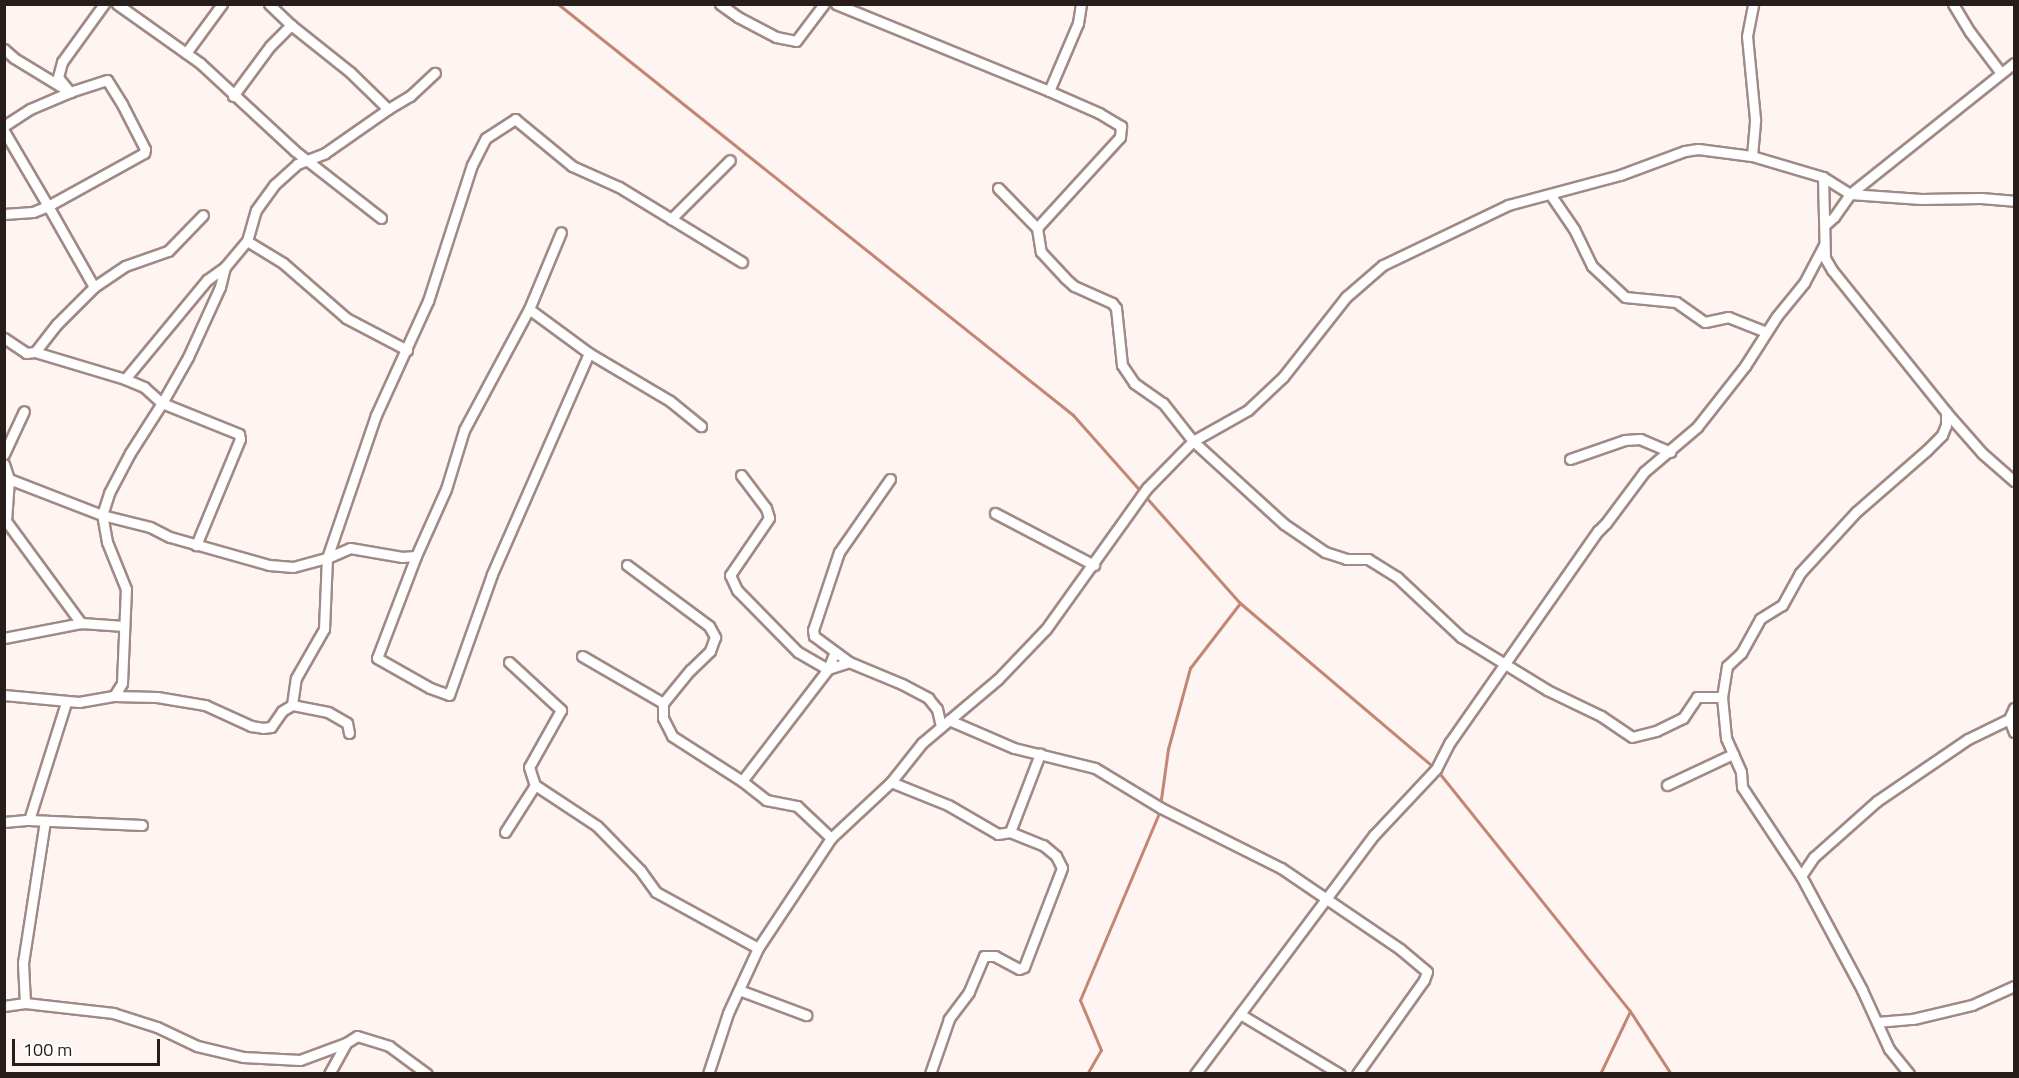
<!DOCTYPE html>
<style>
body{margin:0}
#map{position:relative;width:2019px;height:1078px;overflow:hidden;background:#fef4f1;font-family:"Titillium Web",sans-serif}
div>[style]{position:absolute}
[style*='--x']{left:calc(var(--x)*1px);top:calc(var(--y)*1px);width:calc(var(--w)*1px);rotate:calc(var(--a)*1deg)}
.stream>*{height:3px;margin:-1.5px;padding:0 1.5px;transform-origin:1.5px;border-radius:1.5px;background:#c38673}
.roads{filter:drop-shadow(2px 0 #a08a83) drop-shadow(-2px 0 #a08a83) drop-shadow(0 2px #a08a83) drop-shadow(0 -2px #a08a83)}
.minor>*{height:9px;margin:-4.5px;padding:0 4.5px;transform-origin:4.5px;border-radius:4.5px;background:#fff}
span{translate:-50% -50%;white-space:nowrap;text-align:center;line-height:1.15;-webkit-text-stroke:4.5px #fff;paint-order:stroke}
.frame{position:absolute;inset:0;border:6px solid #271e1c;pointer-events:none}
.scale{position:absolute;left:12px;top:1039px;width:148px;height:27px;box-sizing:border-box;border:3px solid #271e1c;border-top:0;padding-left:8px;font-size:18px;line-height:21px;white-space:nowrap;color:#271e1c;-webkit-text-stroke:4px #fff;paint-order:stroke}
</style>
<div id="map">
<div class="stream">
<div style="--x:558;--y:4;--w:659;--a:38.59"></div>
<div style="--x:1073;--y:415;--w:251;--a:48.4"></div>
<div style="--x:1240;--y:603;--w:257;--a:40.3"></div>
<div style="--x:1436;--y:769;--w:310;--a:51.3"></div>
<div style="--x:1630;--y:1011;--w:75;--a:56.9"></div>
<div style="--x:1087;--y:1074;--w:28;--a:-60"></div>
<div style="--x:1101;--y:1050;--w:54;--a:-112.8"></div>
<div style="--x:1080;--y:1000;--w:203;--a:-67.1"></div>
<div style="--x:1159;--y:813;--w:65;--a:-82"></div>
<div style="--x:1168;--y:749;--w:84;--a:-74.8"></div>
<div style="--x:1190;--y:668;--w:82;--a:-52.4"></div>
<div style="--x:1600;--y:1074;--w:70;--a:-64.5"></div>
</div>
<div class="roads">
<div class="minor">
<div style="--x:117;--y:4;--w:102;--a:35.4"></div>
<div style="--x:200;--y:63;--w:129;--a:42.8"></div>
<div style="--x:295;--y:151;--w:109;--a:37.9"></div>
<div style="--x:269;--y:4;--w:30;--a:44"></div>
<div style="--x:291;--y:25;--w:75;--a:38.5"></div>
<div style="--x:350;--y:72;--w:53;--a:44.2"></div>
<div style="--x:388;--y:109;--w:26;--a:-31"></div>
<div style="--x:410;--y:96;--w:34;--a:-43"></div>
<div style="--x:720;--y:4;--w:22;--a:36"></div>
<div style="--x:738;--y:17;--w:43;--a:27.8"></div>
<div style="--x:776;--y:37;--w:20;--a:11"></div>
<div style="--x:796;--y:41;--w:46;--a:-52.9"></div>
<div style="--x:836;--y:4;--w:230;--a:22.2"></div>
<div style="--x:1049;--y:91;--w:55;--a:23.7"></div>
<div style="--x:1099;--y:113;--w:26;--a:31"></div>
<div style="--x:1121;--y:126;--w:11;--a:95"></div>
<div style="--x:1120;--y:137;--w:123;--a:132.4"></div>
<div style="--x:1953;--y:4;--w:33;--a:59"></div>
<div style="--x:1970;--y:32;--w:51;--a:52.9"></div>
<div style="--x:4;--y:49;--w:13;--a:42"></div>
<div style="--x:14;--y:58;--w:66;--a:31.3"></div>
<div style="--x:70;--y:92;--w:43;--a:157"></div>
<div style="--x:30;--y:109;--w:31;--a:147"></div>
<div style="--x:186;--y:53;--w:61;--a:-53.7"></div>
<div style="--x:1049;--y:91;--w:74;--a:-66.9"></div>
<div style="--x:1078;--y:23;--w:19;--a:-81"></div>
<div style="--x:233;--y:96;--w:62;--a:-53.5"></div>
<div style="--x:270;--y:46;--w:30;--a:-45"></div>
<div style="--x:4;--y:131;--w:87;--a:59.6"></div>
<div style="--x:48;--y:206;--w:110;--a:-28.9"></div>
<div style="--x:144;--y:153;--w:4;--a:-76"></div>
<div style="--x:145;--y:149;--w:51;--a:-117.1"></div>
<div style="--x:122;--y:104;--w:28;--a:-122"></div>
<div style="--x:107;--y:80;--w:39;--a:162"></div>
<div style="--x:70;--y:92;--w:19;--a:-129"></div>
<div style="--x:58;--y:77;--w:16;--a:-75"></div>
<div style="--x:62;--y:62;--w:72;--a:-54.1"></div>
<div style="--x:1752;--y:156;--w:37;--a:-85"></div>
<div style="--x:1755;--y:119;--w:83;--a:-95.5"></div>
<div style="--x:1747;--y:36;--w:33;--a:-79"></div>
<div style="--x:1823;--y:177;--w:81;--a:88.6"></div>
<div style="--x:1825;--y:258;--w:14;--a:60"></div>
<div style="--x:1832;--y:270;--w:182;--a:51.2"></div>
<div style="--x:1946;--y:412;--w:13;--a:90"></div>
<div style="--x:1946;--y:425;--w:11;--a:112"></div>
<div style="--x:1942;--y:435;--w:21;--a:135"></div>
<div style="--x:1927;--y:450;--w:94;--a:138.9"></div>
<div style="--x:1856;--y:512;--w:83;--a:132.6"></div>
<div style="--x:1800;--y:573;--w:37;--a:119"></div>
<div style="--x:1782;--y:605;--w:26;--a:148"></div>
<div style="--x:1760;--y:619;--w:39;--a:119"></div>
<div style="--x:1741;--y:653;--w:19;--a:137"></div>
<div style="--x:1727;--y:666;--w:31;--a:99"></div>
<div style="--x:1722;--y:697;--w:41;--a:84.4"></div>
<div style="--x:1726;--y:738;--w:37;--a:66"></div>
<div style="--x:1741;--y:772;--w:15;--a:86"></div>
<div style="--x:1742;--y:787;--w:107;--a:56.5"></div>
<div style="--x:1801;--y:876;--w:129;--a:61.8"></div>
<div style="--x:1862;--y:990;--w:65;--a:65.4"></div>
<div style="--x:1889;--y:1049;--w:32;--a:51"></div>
<div style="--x:998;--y:188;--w:56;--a:45.7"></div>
<div style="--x:1037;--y:228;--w:24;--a:81"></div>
<div style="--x:1041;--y:252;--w:35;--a:47"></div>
<div style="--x:1065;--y:278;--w:12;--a:42"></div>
<div style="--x:1074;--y:286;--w:42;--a:24.1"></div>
<div style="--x:1112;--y:303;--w:6;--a:51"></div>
<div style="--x:1116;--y:308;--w:57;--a:84"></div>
<div style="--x:1122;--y:365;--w:22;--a:56"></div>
<div style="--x:1134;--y:383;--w:35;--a:35"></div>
<div style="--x:1163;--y:403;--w:48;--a:51.7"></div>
<div style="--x:1193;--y:441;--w:123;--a:42.4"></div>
<div style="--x:1284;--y:524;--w:50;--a:34.3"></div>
<div style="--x:1325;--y:552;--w:22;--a:18"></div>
<div style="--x:1346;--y:559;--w:22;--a:0"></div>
<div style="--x:1368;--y:559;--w:34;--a:32"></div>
<div style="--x:1397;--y:577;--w:88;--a:43.2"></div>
<div style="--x:1461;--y:637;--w:101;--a:31.6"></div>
<div style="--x:1547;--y:690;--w:60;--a:25.7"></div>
<div style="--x:1601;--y:716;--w:37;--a:34"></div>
<div style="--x:1632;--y:737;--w:25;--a:-14"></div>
<div style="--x:1656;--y:731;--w:30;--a:-26"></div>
<div style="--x:1683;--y:718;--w:25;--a:-56"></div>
<div style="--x:1697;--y:697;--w:25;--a:0"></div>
<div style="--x:1550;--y:194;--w:42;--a:55.6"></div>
<div style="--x:1574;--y:229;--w:41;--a:64.1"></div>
<div style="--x:1592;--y:266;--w:45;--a:43.2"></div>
<div style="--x:1625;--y:297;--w:51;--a:5.6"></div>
<div style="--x:1676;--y:302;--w:35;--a:35"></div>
<div style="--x:1705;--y:322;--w:24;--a:-12"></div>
<div style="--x:1728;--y:317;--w:41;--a:21.5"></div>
<div style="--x:4;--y:214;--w:29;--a:-4"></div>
<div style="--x:33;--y:212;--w:16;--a:-22"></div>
<div style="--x:48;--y:206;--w:93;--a:60.4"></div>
<div style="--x:671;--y:219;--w:83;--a:-45"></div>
<div style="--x:1825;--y:225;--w:12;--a:-42"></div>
<div style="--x:1834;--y:217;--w:28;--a:-55"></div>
<div style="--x:1850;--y:194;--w:210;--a:-38.6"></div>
<div style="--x:247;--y:241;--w:42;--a:31.4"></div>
<div style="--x:283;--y:263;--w:84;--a:41.1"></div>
<div style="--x:346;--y:318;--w:69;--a:27.7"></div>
<div style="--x:529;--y:309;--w:74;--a:36.3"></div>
<div style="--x:589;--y:353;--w:94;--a:30.7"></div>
<div style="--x:670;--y:401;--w:40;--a:39"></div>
<div style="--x:4;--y:338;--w:27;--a:34"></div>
<div style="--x:26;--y:353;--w:9;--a:-6"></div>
<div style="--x:35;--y:352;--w:94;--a:16.7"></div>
<div style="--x:125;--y:379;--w:21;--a:23"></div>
<div style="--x:144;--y:387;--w:24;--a:42"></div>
<div style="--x:162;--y:403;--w:83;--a:21.9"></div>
<div style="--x:239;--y:434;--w:5;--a:79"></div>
<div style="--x:240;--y:439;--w:115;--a:112.5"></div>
<div style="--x:35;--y:352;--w:36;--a:-52"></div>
<div style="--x:57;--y:324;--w:52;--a:-45"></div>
<div style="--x:94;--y:287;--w:37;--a:-34"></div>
<div style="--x:125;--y:266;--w:46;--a:-19.2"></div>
<div style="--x:168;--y:251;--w:50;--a:-45.8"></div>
<div style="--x:125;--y:379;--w:129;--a:-50.4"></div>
<div style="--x:207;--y:280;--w:22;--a:-36"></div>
<div style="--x:225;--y:267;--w:34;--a:-50"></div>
<div style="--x:247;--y:241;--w:32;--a:-74"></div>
<div style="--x:256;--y:210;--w:31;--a:-54"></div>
<div style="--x:274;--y:185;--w:31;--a:-42"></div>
<div style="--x:297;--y:164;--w:30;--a:-21"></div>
<div style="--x:325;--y:153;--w:77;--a:-34.9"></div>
<div style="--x:1946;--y:412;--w:55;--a:48.7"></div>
<div style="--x:1982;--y:453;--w:43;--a:41.2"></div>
<div style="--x:4;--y:454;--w:47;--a:-65.1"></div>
<div style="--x:1570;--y:459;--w:58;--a:-19.1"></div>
<div style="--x:1625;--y:440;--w:15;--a:-4"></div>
<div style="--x:1640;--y:439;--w:33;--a:23"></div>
<div style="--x:4;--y:464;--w:16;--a:72"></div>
<div style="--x:9;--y:479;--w:42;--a:94.1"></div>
<div style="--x:6;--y:521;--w:127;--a:53.7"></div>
<div style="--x:741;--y:475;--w:41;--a:52.9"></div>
<div style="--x:766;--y:508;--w:10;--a:73"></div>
<div style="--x:769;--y:518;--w:69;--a:124.4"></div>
<div style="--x:730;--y:575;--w:17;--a:65"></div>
<div style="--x:737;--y:590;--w:87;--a:45.5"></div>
<div style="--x:798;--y:652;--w:34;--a:30"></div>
<div style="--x:828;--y:669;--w:22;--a:-18"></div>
<div style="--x:9;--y:479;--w:100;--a:21.2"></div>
<div style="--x:102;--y:515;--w:49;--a:14"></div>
<div style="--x:150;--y:527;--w:22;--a:27"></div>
<div style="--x:170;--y:537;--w:103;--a:15.8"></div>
<div style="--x:269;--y:565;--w:24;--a:5"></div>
<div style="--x:293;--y:567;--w:35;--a:-15"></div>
<div style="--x:327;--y:558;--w:25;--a:-23"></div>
<div style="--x:350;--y:548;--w:53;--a:9.8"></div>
<div style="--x:402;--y:557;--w:14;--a:-4"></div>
<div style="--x:416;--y:556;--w:73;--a:-65.9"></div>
<div style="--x:446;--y:489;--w:62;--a:-73"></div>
<div style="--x:464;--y:430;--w:137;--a:-61.8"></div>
<div style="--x:529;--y:309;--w:83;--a:-67.4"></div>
<div style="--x:890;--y:479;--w:89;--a:124.9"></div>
<div style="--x:839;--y:552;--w:82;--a:108.4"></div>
<div style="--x:813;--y:630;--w:6;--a:81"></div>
<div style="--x:814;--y:636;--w:44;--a:36.6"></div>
<div style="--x:849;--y:662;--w:57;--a:22.5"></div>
<div style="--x:902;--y:684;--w:30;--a:28"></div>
<div style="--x:928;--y:698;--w:14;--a:51"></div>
<div style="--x:937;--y:709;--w:18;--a:77"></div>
<div style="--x:995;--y:513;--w:112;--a:27.7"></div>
<div style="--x:416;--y:556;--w:109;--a:110.9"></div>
<div style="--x:377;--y:658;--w:61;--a:29.5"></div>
<div style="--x:430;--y:688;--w:20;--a:20"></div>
<div style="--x:449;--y:695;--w:128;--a:-70.4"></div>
<div style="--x:492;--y:574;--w:241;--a:-66.3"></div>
<div style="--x:627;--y:565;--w:102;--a:36.6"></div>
<div style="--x:709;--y:626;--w:13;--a:61"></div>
<div style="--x:715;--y:637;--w:15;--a:110"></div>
<div style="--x:710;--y:651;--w:28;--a:136"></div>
<div style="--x:690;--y:670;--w:43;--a:129.3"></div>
<div style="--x:663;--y:703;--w:15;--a:90"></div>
<div style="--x:663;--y:718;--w:20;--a:63"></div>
<div style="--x:672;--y:736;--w:83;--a:32.7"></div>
<div style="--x:742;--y:781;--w:31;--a:38"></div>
<div style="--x:766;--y:800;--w:32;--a:11"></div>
<div style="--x:797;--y:806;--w:47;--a:43.3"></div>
<div style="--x:4;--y:638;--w:78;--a:-11"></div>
<div style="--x:81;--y:623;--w:43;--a:4"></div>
<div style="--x:582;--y:656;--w:94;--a:30.1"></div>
<div style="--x:509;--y:662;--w:71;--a:42.7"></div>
<div style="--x:561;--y:710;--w:65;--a:119.3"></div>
<div style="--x:529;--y:767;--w:19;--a:72"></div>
<div style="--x:4;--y:695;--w:75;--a:5.3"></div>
<div style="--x:79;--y:702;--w:36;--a:-10"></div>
<div style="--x:114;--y:696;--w:15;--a:-58"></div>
<div style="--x:122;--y:683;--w:94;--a:-87.6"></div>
<div style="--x:126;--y:589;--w:51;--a:-112"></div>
<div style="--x:107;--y:542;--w:27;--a:-100"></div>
<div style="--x:102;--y:515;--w:23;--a:-72"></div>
<div style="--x:109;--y:493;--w:45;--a:-62.3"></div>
<div style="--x:130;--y:453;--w:59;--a:-57.4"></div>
<div style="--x:162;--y:403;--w:53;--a:-60.5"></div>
<div style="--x:188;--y:357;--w:77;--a:-65.4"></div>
<div style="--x:220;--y:287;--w:21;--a:-76"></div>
<div style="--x:114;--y:696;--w:43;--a:1.3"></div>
<div style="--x:157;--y:697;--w:49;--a:9.5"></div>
<div style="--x:205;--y:705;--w:51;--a:24.5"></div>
<div style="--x:251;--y:726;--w:12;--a:9"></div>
<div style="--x:263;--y:728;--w:8;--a:-7"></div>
<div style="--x:271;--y:727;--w:19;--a:-55"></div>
<div style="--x:282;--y:711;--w:12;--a:-31"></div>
<div style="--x:2009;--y:719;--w:12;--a:-66"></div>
<div style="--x:949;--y:720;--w:71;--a:23.3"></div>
<div style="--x:1014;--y:748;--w:83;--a:13.9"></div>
<div style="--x:1095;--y:768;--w:77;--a:31.2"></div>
<div style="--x:1161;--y:808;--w:134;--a:26.6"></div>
<div style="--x:1281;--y:868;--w:144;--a:34.2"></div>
<div style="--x:1400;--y:949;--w:35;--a:40"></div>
<div style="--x:1427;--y:972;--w:9;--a:111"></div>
<div style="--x:1424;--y:980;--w:115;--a:125.5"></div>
<div style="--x:349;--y:733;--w:10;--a:-101"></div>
<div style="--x:347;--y:723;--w:22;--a:-150"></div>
<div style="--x:328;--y:712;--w:37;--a:-169"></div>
<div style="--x:292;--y:705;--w:27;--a:-82"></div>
<div style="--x:296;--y:678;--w:56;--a:-60.3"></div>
<div style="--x:324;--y:629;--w:71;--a:-87.6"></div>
<div style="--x:327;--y:558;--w:151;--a:-71.1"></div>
<div style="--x:376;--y:415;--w:125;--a:-65.5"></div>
<div style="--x:428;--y:301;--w:143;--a:-72.1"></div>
<div style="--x:472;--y:165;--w:30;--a:-63"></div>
<div style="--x:486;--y:138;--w:35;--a:-33"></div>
<div style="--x:515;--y:119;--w:74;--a:39.5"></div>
<div style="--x:572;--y:166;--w:51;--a:24.1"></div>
<div style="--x:619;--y:187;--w:144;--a:31.4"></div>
<div style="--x:742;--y:781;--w:141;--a:-52.5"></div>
<div style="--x:828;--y:669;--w:18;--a:-68"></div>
<div style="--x:891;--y:782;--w:61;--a:22"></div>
<div style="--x:948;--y:805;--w:58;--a:30.1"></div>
<div style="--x:998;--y:834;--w:12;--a:-9"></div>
<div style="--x:1010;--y:832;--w:35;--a:22"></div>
<div style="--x:1043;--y:845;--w:17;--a:40"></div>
<div style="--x:1056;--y:856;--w:13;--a:63"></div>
<div style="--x:1062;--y:868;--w:106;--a:111"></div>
<div style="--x:1024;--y:967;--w:5;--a:158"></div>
<div style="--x:1019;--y:969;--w:27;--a:-152"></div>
<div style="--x:995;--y:956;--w:11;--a:180"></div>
<div style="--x:984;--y:956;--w:39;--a:113"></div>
<div style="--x:969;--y:992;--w:34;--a:127"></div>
<div style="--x:949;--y:1019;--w:58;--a:109.1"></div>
<div style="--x:1667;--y:785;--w:73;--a:-25.2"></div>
<div style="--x:29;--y:820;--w:123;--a:-72.5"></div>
<div style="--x:4;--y:822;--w:25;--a:-5"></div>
<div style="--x:29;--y:820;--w:113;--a:2.5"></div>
<div style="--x:505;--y:832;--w:56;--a:-57.4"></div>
<div style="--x:535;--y:785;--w:74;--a:33.5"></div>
<div style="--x:597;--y:826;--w:62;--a:45.7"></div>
<div style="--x:640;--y:870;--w:27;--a:54"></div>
<div style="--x:656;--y:892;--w:116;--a:28.8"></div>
<div style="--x:1010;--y:832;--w:84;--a:-69"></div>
<div style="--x:1801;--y:876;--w:23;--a:-56"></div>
<div style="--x:1814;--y:857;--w:84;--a:-41.6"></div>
<div style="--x:1877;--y:801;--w:110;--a:-34.3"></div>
<div style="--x:1968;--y:739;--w:46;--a:-26"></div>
<div style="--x:2009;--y:719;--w:14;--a:69"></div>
<div style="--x:739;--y:990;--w:72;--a:20.5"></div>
<div style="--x:25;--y:1003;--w:40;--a:-92.9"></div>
<div style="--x:23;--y:963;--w:144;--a:-81.2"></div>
<div style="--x:4;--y:1006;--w:21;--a:-8"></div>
<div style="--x:25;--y:1003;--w:89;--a:6.5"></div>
<div style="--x:113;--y:1013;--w:46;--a:17.7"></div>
<div style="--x:157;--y:1027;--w:44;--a:25.4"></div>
<div style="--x:197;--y:1046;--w:47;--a:13.4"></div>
<div style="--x:243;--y:1057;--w:57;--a:3"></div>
<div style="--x:300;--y:1060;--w:49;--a:-20.3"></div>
<div style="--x:346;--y:1043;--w:13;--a:-32"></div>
<div style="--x:357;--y:1036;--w:34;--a:17"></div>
<div style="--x:389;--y:1046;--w:47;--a:36.4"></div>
<div style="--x:1240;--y:1014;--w:117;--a:31"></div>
<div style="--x:1877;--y:1022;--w:36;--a:-5"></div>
<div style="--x:1913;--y:1019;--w:61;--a:-13.3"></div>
<div style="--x:1972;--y:1005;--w:46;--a:-24.3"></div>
<div style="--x:329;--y:1074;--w:35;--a:-61"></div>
<div style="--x:708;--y:1074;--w:64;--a:-71.8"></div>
<div style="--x:728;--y:1013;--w:72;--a:-65.2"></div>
<div style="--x:758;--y:948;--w:132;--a:-56.4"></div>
<div style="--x:831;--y:838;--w:82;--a:-43"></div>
<div style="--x:891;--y:782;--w:50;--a:-51.5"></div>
<div style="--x:922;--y:743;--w:99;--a:-40.1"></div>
<div style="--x:998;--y:679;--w:69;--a:-46.2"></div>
<div style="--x:1046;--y:629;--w:173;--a:-54.4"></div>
<div style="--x:1147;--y:488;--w:66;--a:-45.6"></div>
<div style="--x:1193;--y:441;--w:63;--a:-29.4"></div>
<div style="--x:1248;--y:410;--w:48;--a:-43.3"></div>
<div style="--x:1283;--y:377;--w:102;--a:-51.8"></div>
<div style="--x:1346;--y:297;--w:49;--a:-40.9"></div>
<div style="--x:1383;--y:265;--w:139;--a:-25.6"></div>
<div style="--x:1508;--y:205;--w:116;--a:-15"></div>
<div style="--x:1620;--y:175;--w:69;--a:-20.3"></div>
<div style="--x:1685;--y:151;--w:13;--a:-9"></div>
<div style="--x:1698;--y:149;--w:54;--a:7.4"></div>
<div style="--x:1752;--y:156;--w:74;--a:16.5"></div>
<div style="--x:1823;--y:177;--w:32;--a:32"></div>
<div style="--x:1850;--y:194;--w:71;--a:4"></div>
<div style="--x:1921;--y:199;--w:60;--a:-1"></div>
<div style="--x:1981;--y:198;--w:33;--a:5"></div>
<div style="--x:1195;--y:1074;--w:299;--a:-53.2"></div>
<div style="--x:1374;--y:835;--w:91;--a:-46.8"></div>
<div style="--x:1436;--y:769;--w:30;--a:-63"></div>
<div style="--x:1450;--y:742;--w:258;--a:-55"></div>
<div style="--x:1598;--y:531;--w:11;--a:-45"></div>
<div style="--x:1606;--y:523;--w:64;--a:-53.3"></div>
<div style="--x:1644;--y:472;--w:70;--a:-40.3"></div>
<div style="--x:1697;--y:427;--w:78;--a:-51.8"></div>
<div style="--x:1745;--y:366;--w:59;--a:-57.4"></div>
<div style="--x:1777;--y:316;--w:43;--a:-50.7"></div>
<div style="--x:1804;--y:283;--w:43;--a:-62.2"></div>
</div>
</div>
<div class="frame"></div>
<div class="scale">100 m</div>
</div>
